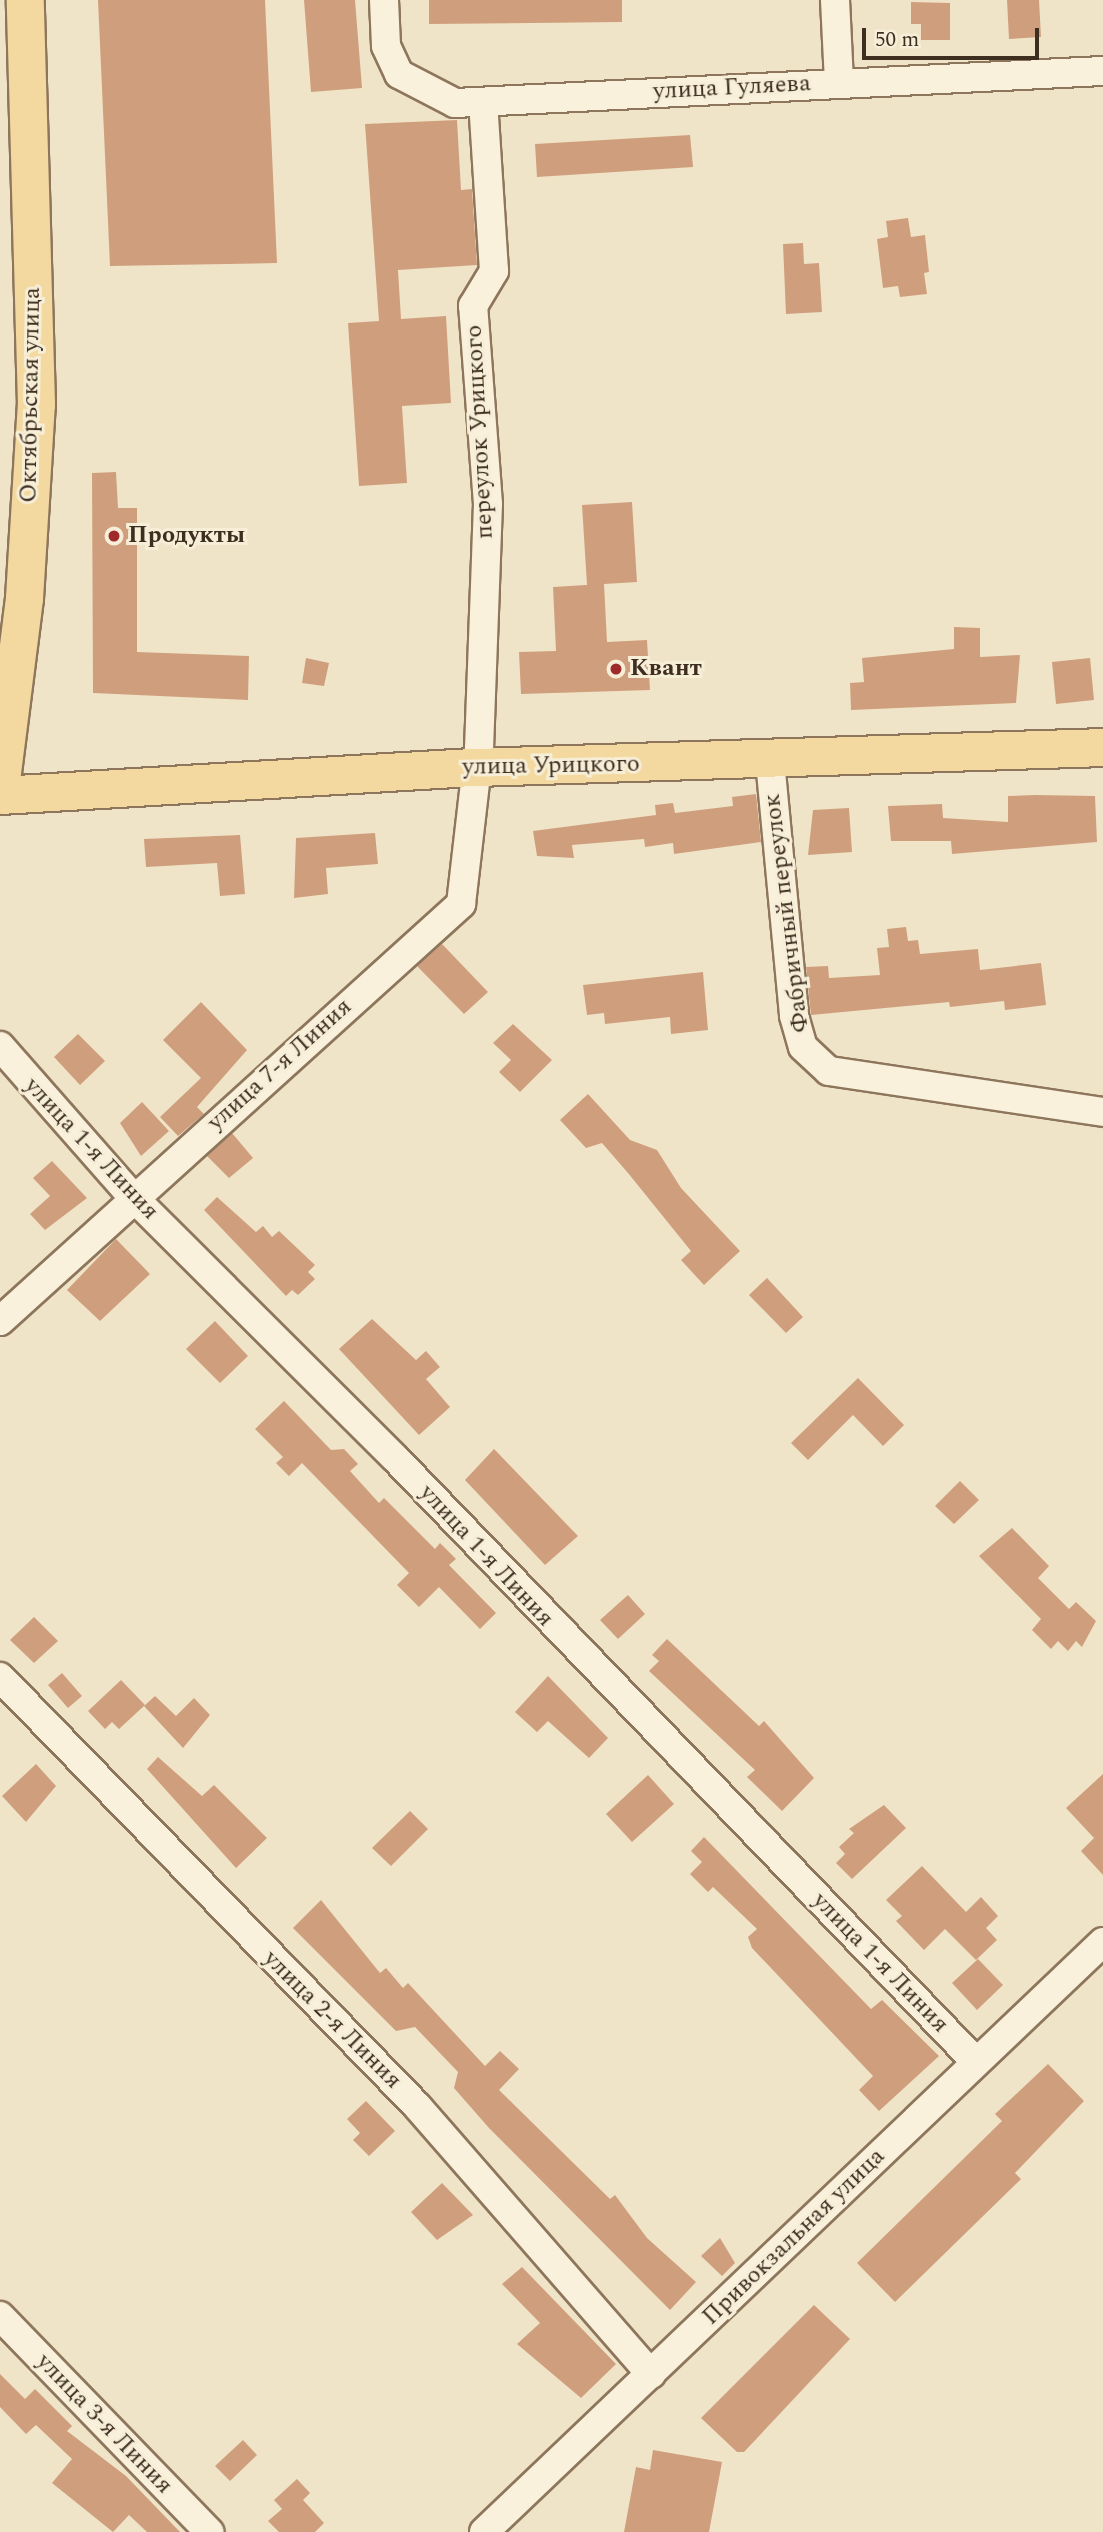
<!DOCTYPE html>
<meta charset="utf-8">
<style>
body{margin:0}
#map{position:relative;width:1103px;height:2532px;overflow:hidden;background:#f0e4c8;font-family:Spectral,serif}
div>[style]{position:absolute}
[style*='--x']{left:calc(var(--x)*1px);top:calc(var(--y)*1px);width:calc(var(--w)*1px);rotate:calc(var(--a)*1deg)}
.building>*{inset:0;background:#cf9f7d}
.roads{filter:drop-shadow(2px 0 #8d765c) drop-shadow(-2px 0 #8d765c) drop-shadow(0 2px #8d765c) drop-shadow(0 -2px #8d765c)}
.minor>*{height:28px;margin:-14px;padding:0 14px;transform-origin:14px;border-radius:14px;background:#faf1dc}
.major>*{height:37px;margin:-18.5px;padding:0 18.5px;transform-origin:18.5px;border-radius:18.5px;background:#f3d9a0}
.dots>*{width:19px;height:19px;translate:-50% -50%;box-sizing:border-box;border:4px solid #f7eed8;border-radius:50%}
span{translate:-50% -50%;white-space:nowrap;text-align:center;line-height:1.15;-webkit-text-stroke:6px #f7eed8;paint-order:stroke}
.street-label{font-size:24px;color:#3d2e20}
.poi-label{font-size:24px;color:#3d2e20;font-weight:700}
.left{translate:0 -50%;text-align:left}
.scale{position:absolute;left:862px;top:28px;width:177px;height:32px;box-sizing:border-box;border:4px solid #3d2e20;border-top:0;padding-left:9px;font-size:21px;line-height:24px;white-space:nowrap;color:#3d2e20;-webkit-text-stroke:5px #f7eed8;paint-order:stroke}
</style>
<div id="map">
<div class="building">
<div style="clip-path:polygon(98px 0,265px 0,277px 263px,110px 266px)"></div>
<div style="clip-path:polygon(304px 0,355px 0,362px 88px,311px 92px)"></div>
<div style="clip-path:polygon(429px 0,622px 0,622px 22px,429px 24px)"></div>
<div style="clip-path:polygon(1007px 0,1039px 0,1041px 37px,1009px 39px)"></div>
<div style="clip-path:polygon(911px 2px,950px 3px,950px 40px,921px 40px,921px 24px,911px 24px)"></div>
<div style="clip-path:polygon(457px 120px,461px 190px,472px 189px,477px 265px,398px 270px,401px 319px,446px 316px,451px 403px,402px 406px,407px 483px,359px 486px,348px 323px,379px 321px,365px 124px)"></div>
<div style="clip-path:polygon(690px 135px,693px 167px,537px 177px,535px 144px)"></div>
<div style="clip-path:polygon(908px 218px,911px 237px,925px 235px,929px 272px,924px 273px,927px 294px,900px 297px,898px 286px,883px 288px,877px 239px,888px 237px,886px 221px)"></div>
<div style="clip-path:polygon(803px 243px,804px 264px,819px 263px,822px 312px,786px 314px,783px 244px)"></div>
<div style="clip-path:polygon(116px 472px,118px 508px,137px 508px,137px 652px,249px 656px,248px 700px,93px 693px,92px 473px)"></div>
<div style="clip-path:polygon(632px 502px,637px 582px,604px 584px,607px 642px,647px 640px,650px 690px,521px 694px,519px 652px,556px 651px,553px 587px,602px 584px,587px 585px,582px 505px)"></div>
<div style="clip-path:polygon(954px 627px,980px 628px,980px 657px,1020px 655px,1016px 703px,851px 710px,850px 683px,864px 682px,862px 658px,954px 649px)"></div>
<div style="clip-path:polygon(306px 658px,329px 663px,324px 686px,302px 683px)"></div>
<div style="clip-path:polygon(1090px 658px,1094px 700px,1056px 704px,1052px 662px)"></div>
<div style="clip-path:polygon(756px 794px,761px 842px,674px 854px,673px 843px,645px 847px,644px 839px,572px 845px,574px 858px,537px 856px,533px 831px,656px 815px,655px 805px,673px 803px,675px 813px,733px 806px,732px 797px)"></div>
<div style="clip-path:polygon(1035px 795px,1095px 796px,1097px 842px,952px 854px,951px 841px,891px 841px,888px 806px,942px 804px,943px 818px,1008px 822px,1008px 796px)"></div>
<div style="clip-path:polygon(849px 808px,852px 852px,808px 855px,813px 810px)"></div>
<div style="clip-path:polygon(375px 833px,378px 864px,326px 868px,328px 894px,294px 898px,296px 838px)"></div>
<div style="clip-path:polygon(240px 835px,245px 894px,220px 896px,217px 863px,146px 867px,144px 839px)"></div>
<div style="clip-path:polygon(906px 927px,908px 941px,918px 940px,920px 954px,978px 949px,980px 970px,1041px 963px,1046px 1005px,1005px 1010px,1004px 1001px,950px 1007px,949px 1002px,811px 1015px,806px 967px,828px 966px,829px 978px,880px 975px,877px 948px,889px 947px,887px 929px)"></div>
<div style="clip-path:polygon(442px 944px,488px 992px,464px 1014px,417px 966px)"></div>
<div style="clip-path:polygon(703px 972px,708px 1030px,671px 1034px,670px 1017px,605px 1024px,604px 1013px,587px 1015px,583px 985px)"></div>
<div style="clip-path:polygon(201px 1002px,247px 1050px,197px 1107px,204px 1114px,178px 1136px,160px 1117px,201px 1078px,163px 1040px)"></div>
<div style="clip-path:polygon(513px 1024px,552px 1060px,520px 1092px,499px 1072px,511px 1060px,493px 1043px)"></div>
<div style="clip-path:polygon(78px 1034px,105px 1061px,80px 1085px,54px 1057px)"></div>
<div style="clip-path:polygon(588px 1094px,630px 1140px,657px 1150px,681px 1188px,740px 1251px,704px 1285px,681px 1260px,691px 1251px,628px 1173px,602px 1143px,586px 1148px,560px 1120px)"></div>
<div style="clip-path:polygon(142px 1102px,169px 1131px,141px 1156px,120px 1123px)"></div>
<div style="clip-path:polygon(232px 1133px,253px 1158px,229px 1178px,207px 1156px)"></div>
<div style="clip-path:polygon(52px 1161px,87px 1198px,45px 1230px,30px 1214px,50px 1196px,33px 1178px)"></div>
<div style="clip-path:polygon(217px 1197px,256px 1232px,263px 1226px,272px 1237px,279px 1231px,315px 1265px,308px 1272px,315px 1279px,298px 1295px,292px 1290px,286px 1296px,204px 1210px)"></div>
<div style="clip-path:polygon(116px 1239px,150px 1274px,100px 1321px,67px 1290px)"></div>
<div style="clip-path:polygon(767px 1278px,803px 1317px,786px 1333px,749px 1295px)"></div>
<div style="clip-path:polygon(372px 1319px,416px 1360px,426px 1351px,440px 1367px,426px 1379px,450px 1407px,419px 1435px,339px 1349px)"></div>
<div style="clip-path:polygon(215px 1321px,248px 1356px,220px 1383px,186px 1349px)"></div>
<div style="clip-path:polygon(858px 1378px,904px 1425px,883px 1446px,853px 1415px,808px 1460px,791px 1443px)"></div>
<div style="clip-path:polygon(284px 1401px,331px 1450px,344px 1449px,358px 1464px,350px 1471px,379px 1503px,384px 1498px,435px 1549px,440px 1543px,456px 1559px,449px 1565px,496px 1613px,480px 1629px,439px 1587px,419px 1607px,397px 1585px,409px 1573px,302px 1463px,289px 1476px,276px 1463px,283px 1457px,255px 1429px)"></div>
<div style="clip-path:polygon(494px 1449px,578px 1536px,545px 1565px,465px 1480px)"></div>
<div style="clip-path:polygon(960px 1481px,979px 1500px,954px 1524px,935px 1506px)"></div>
<div style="clip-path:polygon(1012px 1528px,1049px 1566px,1038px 1578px,1069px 1609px,1076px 1602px,1096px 1621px,1082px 1647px,1076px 1641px,1068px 1651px,1058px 1641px,1051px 1649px,1032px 1630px,1041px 1619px,979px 1556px)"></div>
<div style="clip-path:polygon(628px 1595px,645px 1614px,618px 1639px,600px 1620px)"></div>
<div style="clip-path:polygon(34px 1617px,58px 1641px,34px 1663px,10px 1640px)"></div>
<div style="clip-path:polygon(667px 1639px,759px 1726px,764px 1721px,814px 1778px,782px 1811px,747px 1777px,755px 1770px,649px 1671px,659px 1661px,652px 1655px)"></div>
<div style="clip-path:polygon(62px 1673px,82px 1696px,68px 1708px,48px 1685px)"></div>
<div style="clip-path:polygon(548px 1676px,608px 1738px,589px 1758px,548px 1721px,537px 1732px,515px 1712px)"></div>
<div style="clip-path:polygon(121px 1680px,145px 1705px,119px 1729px,112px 1722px,105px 1729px,88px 1711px)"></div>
<div style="clip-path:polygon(155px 1696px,176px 1716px,194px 1698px,210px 1715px,183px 1748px,144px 1706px)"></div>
<div style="clip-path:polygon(158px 1757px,202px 1796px,214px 1785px,267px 1838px,236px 1868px,147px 1769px)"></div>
<div style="clip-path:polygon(36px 1764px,56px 1786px,26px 1822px,2px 1796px)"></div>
<div style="clip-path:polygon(1103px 1774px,1103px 1875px,1081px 1851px,1094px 1838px,1066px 1808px)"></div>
<div style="clip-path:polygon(648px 1775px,674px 1804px,632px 1842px,606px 1814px)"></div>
<div style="clip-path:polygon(884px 1805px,906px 1828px,852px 1879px,836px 1863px,845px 1854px,839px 1847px,854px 1833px,849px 1829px)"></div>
<div style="clip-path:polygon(410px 1811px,428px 1829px,391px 1866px,372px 1848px)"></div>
<div style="clip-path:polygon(704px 1837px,871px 2009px,882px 2000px,939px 2056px,879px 2111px,859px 2090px,873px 2076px,752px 1948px,748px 1937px,757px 1929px,713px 1887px,708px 1892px,690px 1874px,702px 1862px,691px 1851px)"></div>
<div style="clip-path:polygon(922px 1866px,966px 1912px,981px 1897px,998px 1916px,986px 1928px,997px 1940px,976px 1960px,945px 1929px,924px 1950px,896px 1921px,902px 1916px,886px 1900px)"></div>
<div style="clip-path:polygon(321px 1900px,380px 1973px,386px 1968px,403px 1988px,408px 1983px,485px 2066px,500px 2051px,519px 2069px,499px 2090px,610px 2199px,615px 2195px,647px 2238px,696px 2282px,670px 2310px,489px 2128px,454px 2088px,458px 2072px,415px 2027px,396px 2031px,293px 1928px)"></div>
<div style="clip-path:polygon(978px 1959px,1003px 1985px,977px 2010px,952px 1983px)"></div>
<div style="clip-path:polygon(1048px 2064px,1084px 2101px,1015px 2173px,1021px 2179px,895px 2302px,857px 2263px,1002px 2121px,995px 2114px)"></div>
<div style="clip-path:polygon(366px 2101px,395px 2131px,369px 2156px,353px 2140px,360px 2133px,347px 2119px)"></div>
<div style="clip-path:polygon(442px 2183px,473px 2215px,437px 2240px,411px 2212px)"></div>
<div style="clip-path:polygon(720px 2238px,735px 2263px,722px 2276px,701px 2256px)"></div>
<div style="clip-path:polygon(522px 2267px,616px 2364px,581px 2398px,517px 2344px,540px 2323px,502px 2284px)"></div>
<div style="clip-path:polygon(814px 2305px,850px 2339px,744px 2452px,737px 2452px,701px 2418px)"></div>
<div style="clip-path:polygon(0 2374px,25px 2399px,35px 2389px,72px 2426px,67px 2431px,126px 2476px,180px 2532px,147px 2532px,129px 2515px,113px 2532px,52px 2483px,72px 2459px,36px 2425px,26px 2434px,0 2407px)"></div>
<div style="clip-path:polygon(243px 2440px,257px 2455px,230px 2481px,215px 2466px)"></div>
<div style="clip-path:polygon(653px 2450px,722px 2462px,709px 2532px,624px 2532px,636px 2467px,650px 2470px)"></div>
<div style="clip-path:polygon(297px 2479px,310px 2493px,303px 2500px,324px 2523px,315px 2532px,279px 2532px,268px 2521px,282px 2509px,274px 2500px)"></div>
</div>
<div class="roads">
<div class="minor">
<div style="--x:384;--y:0;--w:46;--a:87.5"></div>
<div style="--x:386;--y:46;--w:31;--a:65"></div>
<div style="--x:399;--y:74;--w:63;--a:27.4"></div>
<div style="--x:455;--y:103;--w:649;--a:-2.83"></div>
<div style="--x:835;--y:0;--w:82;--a:87.2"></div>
<div style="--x:770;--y:761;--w:256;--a:84.6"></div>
<div style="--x:794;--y:1016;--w:32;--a:74"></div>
<div style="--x:803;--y:1047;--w:35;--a:43"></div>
<div style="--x:829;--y:1071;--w:277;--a:8.5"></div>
<div style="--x:0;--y:1046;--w:200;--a:48.7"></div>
<div style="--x:132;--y:1196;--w:371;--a:44.9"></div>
<div style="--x:395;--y:1458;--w:838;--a:46.11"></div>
<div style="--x:0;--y:1321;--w:622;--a:-42.13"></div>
<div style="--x:461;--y:904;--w:156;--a:-83.4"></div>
<div style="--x:479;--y:749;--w:245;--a:-87.9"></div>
<div style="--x:488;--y:504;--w:199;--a:-94.3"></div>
<div style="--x:473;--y:306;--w:41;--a:-59"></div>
<div style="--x:494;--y:271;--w:169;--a:-93.7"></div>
<div style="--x:0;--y:1677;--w:598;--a:45.81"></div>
<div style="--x:417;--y:2106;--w:356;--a:48.9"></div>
<div style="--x:0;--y:2316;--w:301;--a:45.9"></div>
<div style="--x:484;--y:2532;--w:855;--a:-43.63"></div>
</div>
<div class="major">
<div style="--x:0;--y:788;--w:192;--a:-82.8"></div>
<div style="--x:24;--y:598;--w:194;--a:-86.5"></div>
<div style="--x:36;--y:404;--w:404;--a:-91.6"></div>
<div style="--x:0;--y:795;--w:476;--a:-3.4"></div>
<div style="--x:475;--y:767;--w:628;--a:-1.82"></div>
</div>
</div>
<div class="dots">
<div style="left:114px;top:536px;background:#9e2a2b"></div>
<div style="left:616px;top:669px;background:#9e2a2b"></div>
</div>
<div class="street-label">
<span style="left:732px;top:88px;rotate:-3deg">улица Гуляева</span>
<span style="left:31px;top:395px;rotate:-89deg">Октябрьская улица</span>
<span style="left:480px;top:432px;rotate:-93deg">переулок Урицкого</span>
<span style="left:551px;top:766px;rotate:-1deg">улица Урицкого</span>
<span style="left:787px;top:913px;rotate:-97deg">Фабричный переулок</span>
<span style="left:280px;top:1065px;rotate:-42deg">улица 7-я Линия</span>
<span style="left:91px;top:1149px;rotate:47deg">улица 1-я Линия</span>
<span style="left:486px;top:1556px;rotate:47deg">улица 1-я Линия</span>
<span style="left:880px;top:1963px;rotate:46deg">улица 1-я Линия</span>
<span style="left:332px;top:2020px;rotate:45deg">улица 2-я Линия</span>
<span style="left:794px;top:2237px;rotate:-44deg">Привокзальная улица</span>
<span style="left:104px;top:2424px;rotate:46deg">улица 3-я Линия</span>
</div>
<div class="poi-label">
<span class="left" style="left:128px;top:536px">Продукты</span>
<span class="left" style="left:630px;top:669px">Квант</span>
</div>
<div class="scale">50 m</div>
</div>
